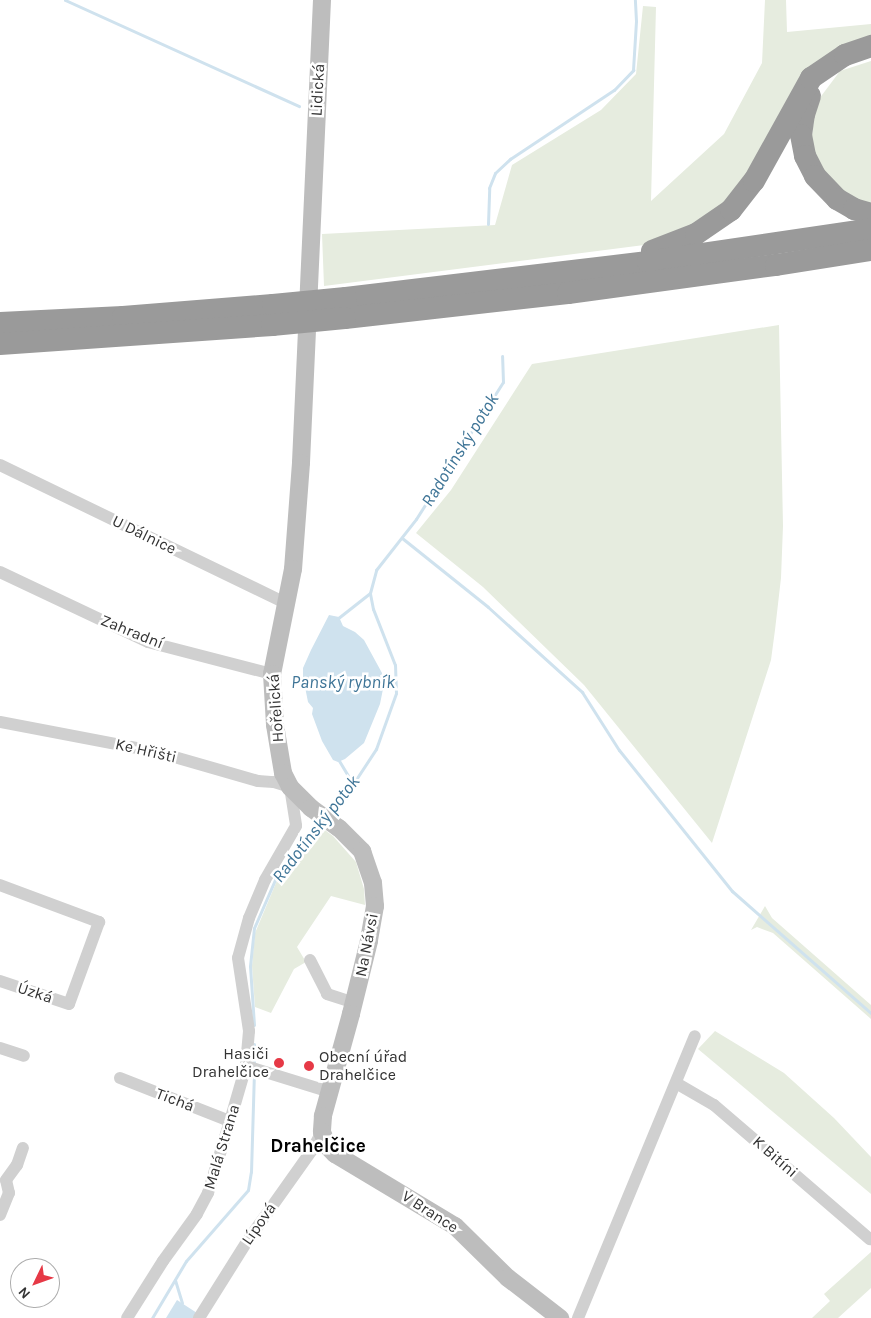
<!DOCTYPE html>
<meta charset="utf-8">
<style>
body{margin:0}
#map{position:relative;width:871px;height:1318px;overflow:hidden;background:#fff;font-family:Karla,sans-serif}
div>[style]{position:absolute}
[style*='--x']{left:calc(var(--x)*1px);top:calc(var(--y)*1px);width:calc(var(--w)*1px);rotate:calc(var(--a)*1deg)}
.green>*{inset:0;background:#e6ecdf}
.water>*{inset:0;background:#cfe2ee}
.stream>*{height:3px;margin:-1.5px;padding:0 1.5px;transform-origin:1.5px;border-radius:1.5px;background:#cfe2ee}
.street>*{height:12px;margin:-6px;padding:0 6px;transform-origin:6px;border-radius:6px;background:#d0d0d0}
.secondary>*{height:18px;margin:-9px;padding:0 9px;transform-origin:9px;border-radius:9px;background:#bdbdbd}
.highway>*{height:22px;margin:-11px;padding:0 11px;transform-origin:11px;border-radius:11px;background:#9a9a9a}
.highway-bridge>*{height:22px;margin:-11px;padding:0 11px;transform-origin:11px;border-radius:11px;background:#9a9a9a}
.dots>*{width:14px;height:14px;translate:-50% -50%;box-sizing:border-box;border:2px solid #fff;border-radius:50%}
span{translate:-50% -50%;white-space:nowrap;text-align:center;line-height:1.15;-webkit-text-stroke:5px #fff;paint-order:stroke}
.street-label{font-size:16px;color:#333}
.poi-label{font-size:16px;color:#333}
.right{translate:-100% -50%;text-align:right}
.left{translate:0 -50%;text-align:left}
.water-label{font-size:18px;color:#3f7597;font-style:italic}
.quarter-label{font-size:19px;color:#000;font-weight:700}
.north{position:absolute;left:10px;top:1258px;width:50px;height:50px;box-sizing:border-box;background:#fff;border:1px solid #adadad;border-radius:50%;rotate:228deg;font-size:14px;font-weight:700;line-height:20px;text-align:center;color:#333}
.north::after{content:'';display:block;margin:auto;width:18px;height:22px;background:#e63946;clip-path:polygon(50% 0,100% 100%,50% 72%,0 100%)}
</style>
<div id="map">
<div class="green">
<div style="clip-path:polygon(765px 0,786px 0,787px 32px,871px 24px,871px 36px,842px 47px,741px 190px,710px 219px,652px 244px,324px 286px,322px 234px,495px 225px,512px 165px,601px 110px,636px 74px,643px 6px,656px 7px,651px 201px,724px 134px,762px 63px)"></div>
<div style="clip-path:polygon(871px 61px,871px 207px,827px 183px,811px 143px,816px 103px,840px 71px)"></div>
<div style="clip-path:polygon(779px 325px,783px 526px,781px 578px,775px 630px,771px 660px,712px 843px,584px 685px,483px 587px,416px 533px,451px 490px,532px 364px)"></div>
<div style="clip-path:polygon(318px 825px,333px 836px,356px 862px,364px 889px,365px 905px,331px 896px,297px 947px,306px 962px,294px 969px,271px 1013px,255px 1007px,252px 966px,255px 933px,281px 871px)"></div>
<div style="clip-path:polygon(765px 906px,772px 918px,871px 1005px,871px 1019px,773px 933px,757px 927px,751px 930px)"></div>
<div style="clip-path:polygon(715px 1031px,784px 1073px,834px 1118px,871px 1157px,871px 1194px,698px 1049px)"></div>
<div style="clip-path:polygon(871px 1252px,871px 1288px,838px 1318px,812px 1318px,830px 1301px,824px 1294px)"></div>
</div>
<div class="water">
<div style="clip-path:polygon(329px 615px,339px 617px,343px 626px,355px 632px,364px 640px,382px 673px,383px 689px,380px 704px,364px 743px,345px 759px,338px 762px,333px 760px,322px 741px,312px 714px,313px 708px,308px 702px,303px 677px,303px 668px,311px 650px)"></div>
<div style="clip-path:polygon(177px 1300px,197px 1313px,194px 1318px,166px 1318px)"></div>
</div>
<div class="stream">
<div style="--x:65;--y:0;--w:257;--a:24.4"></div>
<div style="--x:488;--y:224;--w:36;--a:-88"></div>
<div style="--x:489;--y:188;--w:16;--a:-68"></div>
<div style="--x:495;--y:173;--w:21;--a:-43"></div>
<div style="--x:510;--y:159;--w:125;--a:-33.6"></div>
<div style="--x:614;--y:90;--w:28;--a:-46"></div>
<div style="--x:633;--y:70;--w:49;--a:-86.5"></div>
<div style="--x:636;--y:21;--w:21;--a:-93"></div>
<div style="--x:402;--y:538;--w:110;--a:38.7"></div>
<div style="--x:488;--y:607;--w:127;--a:42.1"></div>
<div style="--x:582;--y:692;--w:69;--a:57.5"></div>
<div style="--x:619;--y:750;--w:181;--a:51.3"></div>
<div style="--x:732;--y:891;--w:185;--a:41.3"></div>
<div style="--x:337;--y:619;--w:42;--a:-38.2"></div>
<div style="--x:338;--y:759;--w:29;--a:59"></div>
<div style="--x:327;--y:814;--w:40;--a:-49"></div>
<div style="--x:353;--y:784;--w:42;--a:-56.7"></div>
<div style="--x:376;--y:749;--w:59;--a:-70.3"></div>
<div style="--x:396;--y:693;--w:28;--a:-92"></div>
<div style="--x:395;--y:665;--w:60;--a:-111.4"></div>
<div style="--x:373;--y:609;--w:16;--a:-101"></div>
<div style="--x:370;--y:593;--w:24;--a:-75"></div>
<div style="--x:376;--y:570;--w:65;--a:-51.9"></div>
<div style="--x:416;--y:519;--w:162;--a:-57.6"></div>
<div style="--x:503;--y:382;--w:26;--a:-92"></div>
<div style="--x:254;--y:1025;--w:59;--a:-93.9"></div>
<div style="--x:250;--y:966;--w:38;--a:-84"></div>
<div style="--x:254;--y:928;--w:58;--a:-66.5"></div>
<div style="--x:277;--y:875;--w:68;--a:-51.6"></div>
<div style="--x:254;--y:1065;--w:21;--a:-90"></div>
<div style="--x:175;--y:1280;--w:24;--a:73"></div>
<div style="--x:152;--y:1318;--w:66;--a:-59.2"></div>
<div style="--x:186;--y:1261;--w:94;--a:-48.9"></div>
<div style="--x:248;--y:1190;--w:18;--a:-81"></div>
<div style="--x:251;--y:1172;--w:100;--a:-88.3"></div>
</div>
<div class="street">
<div style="--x:0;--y:465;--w:319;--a:25.8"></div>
<div style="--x:0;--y:572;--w:164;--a:25.3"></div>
<div style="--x:148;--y:642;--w:128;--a:14.5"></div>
<div style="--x:0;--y:722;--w:160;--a:10.8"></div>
<div style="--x:157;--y:752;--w:105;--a:16"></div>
<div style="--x:258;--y:781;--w:16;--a:4"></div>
<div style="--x:274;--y:782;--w:17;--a:17"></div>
<div style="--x:290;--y:787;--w:39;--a:81"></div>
<div style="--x:296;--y:826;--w:62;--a:119.9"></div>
<div style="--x:265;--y:880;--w:41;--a:112.8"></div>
<div style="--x:249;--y:918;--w:41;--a:105.4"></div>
<div style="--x:238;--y:958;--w:74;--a:81.4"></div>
<div style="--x:249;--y:1031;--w:35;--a:95"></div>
<div style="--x:246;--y:1066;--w:57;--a:106.2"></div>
<div style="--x:230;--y:1121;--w:75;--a:107"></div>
<div style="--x:208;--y:1193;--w:24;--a:118"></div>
<div style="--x:197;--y:1214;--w:58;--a:125.9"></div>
<div style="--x:163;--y:1261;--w:67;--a:122.3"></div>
<div style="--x:0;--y:885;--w:106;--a:20.5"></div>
<div style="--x:99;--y:922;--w:87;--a:110.1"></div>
<div style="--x:69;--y:1004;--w:73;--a:-161.6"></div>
<div style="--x:310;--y:960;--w:38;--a:63"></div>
<div style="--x:327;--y:994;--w:28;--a:18"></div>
<div style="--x:0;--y:1048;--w:25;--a:18"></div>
<div style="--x:246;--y:1066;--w:88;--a:17.2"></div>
<div style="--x:120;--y:1078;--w:118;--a:21.4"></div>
<div style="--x:676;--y:1083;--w:44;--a:30.1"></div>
<div style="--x:714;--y:1105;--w:206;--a:40.7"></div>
<div style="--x:0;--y:1215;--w:24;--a:-68"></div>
<div style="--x:9;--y:1193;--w:13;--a:-103"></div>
<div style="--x:6;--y:1180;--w:19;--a:-54"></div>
<div style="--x:17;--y:1165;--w:18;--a:-71"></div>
<div style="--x:199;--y:1318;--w:89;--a:-57.9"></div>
<div style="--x:246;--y:1243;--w:114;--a:-54.6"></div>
<div style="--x:312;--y:1150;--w:21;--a:-61"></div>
<div style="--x:578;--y:1318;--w:305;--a:-67.5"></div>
</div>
<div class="secondary">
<div style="--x:322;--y:0;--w:463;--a:92.6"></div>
<div style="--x:301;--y:463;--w:106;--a:94.3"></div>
<div style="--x:293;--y:569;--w:107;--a:101.3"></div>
<div style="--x:272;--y:674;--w:51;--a:86.6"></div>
<div style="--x:275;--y:725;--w:49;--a:80.5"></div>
<div style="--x:283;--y:773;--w:16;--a:63"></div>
<div style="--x:290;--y:787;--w:30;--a:45"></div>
<div style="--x:311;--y:808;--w:34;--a:36"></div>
<div style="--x:339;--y:828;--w:33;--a:45"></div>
<div style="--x:362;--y:851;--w:34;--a:71"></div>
<div style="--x:373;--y:883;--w:23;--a:85"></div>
<div style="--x:375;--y:906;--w:36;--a:100"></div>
<div style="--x:369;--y:941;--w:75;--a:103.9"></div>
<div style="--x:351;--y:1014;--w:106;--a:105.4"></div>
<div style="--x:323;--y:1116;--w:16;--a:94"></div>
<div style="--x:322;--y:1132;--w:16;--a:68"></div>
<div style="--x:328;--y:1147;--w:10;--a:45"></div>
<div style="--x:335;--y:1154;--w:140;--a:31"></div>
<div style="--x:455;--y:1226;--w:74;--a:44.5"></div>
<div style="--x:508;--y:1278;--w:66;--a:37.6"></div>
</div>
<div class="highway">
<div style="--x:810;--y:96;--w:19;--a:108"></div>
<div style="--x:804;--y:114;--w:21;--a:98"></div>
<div style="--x:801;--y:135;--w:21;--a:79"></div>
<div style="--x:805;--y:156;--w:22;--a:63"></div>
<div style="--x:815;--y:176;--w:32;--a:46"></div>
<div style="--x:837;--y:199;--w:20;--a:30"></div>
<div style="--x:854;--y:209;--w:18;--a:16"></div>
<div style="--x:652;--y:251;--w:47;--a:-21.1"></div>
<div style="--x:696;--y:234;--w:42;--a:-34.4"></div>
<div style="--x:731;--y:210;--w:37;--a:-52"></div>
<div style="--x:754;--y:181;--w:118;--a:-61"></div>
<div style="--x:811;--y:78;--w:41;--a:-34.1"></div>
<div style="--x:845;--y:55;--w:28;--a:-19"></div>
<div style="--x:346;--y:298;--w:304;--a:-6.8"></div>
<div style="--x:648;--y:262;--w:225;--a:-8.4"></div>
<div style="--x:345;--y:318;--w:224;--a:-6.4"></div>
<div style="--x:568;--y:293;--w:210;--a:-7.7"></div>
<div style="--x:776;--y:265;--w:96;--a:-9"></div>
<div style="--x:0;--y:323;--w:123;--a:-2.8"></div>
<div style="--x:123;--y:317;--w:150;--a:-4.6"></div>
<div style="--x:0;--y:344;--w:273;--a:-4"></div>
</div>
<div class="highway-bridge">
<div style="--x:273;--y:305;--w:73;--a:-5.5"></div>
<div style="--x:272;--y:325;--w:73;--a:-5.5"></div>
</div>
<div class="dots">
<div style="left:279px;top:1063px;background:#e63946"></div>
<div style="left:309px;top:1066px;background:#e63946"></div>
</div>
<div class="street-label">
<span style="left:318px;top:90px;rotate:-87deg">Lidická</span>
<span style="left:144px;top:535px;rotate:26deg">U Dálnice</span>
<span style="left:132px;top:632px;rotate:22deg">Zahradní</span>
<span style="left:276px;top:708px;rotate:-94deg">Hořelická</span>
<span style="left:146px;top:751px;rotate:13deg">Ke Hřišti</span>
<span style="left:367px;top:945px;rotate:-79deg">Na Návsi</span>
<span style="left:35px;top:993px;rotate:18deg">Úzká</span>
<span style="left:175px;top:1100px;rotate:21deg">Tichá</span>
<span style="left:222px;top:1147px;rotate:-73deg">Malá Strana</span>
<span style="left:775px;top:1157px;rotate:41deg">K Bitíni</span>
<span style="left:430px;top:1212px;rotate:33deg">V Brance</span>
<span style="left:259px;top:1224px;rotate:-55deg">Lípová</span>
</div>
<div class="poi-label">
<span class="right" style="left:269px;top:1063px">Hasiči<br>Drahelčice</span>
<span class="left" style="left:319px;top:1066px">Obecní úřad<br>Drahelčice</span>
</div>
<div class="water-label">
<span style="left:460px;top:450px;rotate:-58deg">Radotínský potok</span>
<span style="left:343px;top:682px">Panský rybník</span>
<span style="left:316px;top:829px;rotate:-52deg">Radotínský potok</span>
</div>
<div class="quarter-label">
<span style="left:318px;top:1147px">Drahelčice</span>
</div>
<div class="north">N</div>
</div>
